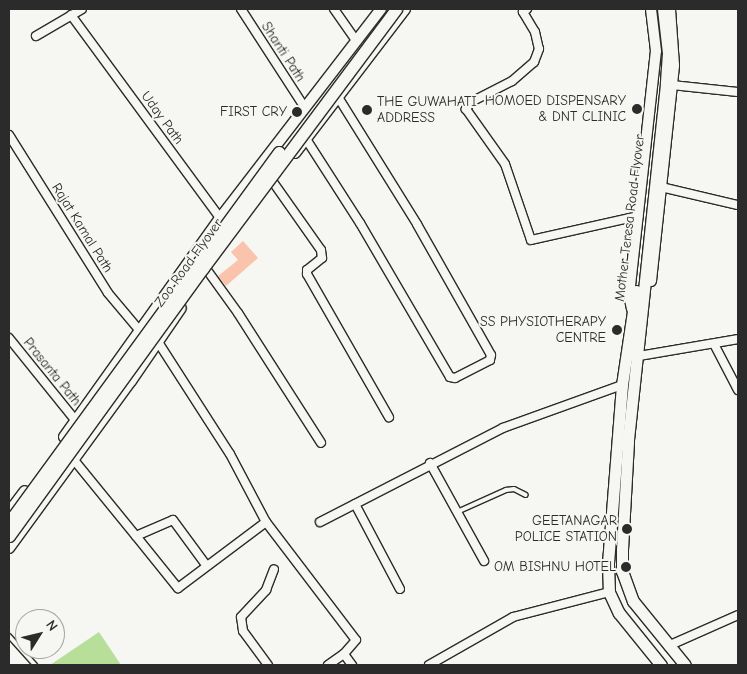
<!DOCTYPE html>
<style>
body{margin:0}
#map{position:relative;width:747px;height:674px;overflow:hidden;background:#f6f6f2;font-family:"Comic Neue",sans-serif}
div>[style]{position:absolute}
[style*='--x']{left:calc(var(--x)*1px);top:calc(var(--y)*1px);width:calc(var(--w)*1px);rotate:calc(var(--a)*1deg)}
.green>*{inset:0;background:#b8df9a}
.building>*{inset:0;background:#fac4ac}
.roads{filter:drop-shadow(1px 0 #2b2b2b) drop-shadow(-1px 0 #2b2b2b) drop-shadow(0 1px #2b2b2b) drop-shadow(0 -1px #2b2b2b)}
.service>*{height:4px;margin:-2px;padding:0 2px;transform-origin:2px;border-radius:2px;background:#f6f6f2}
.minor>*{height:8px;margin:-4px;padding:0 4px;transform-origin:4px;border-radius:4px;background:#f6f6f2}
.tertiary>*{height:10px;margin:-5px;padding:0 5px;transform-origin:5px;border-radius:5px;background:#f6f6f2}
.secondary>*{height:11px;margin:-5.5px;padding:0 5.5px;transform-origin:5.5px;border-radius:5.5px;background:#f6f6f2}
.bridges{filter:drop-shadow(1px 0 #2b2b2b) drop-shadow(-1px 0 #2b2b2b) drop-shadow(0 1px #2b2b2b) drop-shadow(0 -1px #2b2b2b)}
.secondary-bridge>*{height:11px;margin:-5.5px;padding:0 5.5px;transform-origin:5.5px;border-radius:5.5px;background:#f6f6f2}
.dots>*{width:14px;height:14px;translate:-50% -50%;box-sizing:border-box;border:2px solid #f6f6f2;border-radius:50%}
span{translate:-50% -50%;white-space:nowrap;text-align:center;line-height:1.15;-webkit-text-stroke:4px #f6f6f2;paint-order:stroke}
.street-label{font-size:14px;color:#2b2b2b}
.poi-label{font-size:14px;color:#2b2b2b}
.right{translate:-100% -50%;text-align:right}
.left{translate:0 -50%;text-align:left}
.frame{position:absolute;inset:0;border:10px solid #2b2b2b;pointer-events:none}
.north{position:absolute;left:15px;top:609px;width:50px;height:50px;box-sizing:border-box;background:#f6f6f2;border:1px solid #a5a5a2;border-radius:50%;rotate:54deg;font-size:14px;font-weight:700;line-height:20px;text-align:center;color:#2b2b2b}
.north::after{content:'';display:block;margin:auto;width:18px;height:22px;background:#2b2b2b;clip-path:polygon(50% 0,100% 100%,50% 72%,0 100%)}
</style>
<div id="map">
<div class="green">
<div style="clip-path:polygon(99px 632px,121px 665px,50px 665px)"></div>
</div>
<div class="building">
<div style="clip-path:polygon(243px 241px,258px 258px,226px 286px,218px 276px,238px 260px,231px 252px)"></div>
</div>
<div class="roads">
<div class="service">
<div style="--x:457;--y:512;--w:54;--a:-24.2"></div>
<div style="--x:506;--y:490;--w:8;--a:-7"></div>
<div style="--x:514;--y:489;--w:13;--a:27"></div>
<div style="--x:9;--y:636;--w:39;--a:48"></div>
</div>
<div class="minor">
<div style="--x:241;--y:9;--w:118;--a:57.1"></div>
<div style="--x:334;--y:9;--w:39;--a:55"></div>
<div style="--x:527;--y:9;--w:5;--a:143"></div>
<div style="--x:523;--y:12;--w:23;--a:59"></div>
<div style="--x:535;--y:32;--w:17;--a:77"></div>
<div style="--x:539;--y:49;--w:14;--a:111"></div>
<div style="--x:534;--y:62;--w:29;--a:139"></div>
<div style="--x:512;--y:81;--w:46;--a:152.9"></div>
<div style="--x:471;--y:102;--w:9;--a:126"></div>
<div style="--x:466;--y:109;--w:67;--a:54.7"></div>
<div style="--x:505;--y:164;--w:80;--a:71.1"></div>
<div style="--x:531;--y:240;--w:110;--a:-12.6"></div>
<div style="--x:71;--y:15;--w:257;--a:53.7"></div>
<div style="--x:36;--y:36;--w:53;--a:-30.4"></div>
<div style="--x:672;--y:85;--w:66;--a:6.1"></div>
<div style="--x:9;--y:135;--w:186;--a:57.9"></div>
<div style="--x:108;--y:293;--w:50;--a:49.9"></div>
<div style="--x:306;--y:139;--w:100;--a:57.3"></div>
<div style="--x:360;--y:223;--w:178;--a:59.7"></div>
<div style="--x:450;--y:377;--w:5;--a:11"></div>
<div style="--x:455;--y:378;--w:39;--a:-27"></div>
<div style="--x:490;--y:360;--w:5;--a:-79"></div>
<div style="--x:491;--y:355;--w:150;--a:-119.5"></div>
<div style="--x:417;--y:224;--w:150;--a:-121.9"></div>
<div style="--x:273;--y:182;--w:83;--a:54.8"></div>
<div style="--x:321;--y:250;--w:8;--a:83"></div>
<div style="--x:322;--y:258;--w:19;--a:141"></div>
<div style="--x:307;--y:270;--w:4;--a:90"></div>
<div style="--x:307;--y:274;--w:165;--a:60.2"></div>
<div style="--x:661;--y:187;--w:79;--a:13.2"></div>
<div style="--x:207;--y:270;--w:53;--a:54.2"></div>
<div style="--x:238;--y:313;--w:154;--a:57.4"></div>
<div style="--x:9;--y:338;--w:107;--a:51.1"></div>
<div style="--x:158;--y:342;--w:133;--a:57.3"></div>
<div style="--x:230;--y:454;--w:77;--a:62.1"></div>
<div style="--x:714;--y:344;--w:52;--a:62.4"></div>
<div style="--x:633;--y:357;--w:107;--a:-9.7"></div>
<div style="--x:74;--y:460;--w:98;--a:50.8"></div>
<div style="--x:136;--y:536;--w:40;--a:-23.4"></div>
<div style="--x:173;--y:520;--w:56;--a:53.7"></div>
<div style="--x:430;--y:463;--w:112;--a:61.1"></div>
<div style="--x:355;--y:504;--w:96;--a:62.1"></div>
<div style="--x:320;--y:522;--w:206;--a:-27.2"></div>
<div style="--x:503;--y:428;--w:127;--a:-19.9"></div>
<div style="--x:136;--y:536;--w:67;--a:51.1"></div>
<div style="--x:178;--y:588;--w:110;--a:-36.9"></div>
<div style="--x:266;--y:522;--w:148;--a:52.7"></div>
<div style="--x:356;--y:640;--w:18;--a:131"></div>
<div style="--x:668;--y:646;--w:77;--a:-23.9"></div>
<div style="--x:268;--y:665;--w:42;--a:-126.3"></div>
<div style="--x:243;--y:631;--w:14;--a:-98"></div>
<div style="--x:241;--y:617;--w:37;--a:-47"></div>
<div style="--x:266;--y:590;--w:22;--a:-69"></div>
<div style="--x:328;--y:665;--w:19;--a:-35"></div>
<div style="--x:344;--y:654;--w:14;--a:54"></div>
<div style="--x:429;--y:665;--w:97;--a:-29.7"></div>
<div style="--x:513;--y:617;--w:99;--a:-14.6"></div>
</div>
<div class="tertiary">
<div style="--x:295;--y:153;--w:181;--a:-52.6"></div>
<div style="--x:651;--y:281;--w:217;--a:-83.9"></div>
<div style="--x:674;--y:65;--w:56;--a:-94.1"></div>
<div style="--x:632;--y:309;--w:14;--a:-102"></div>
<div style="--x:629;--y:295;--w:245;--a:-83.7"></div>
<div style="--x:656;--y:51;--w:42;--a:-96.8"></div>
<div style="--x:64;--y:437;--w:269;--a:-54.5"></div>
<div style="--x:220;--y:218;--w:264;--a:-52.4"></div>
<div style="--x:9;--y:512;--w:26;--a:-53"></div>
<div style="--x:9;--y:548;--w:207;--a:-53.9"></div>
<div style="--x:131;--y:381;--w:88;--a:-55.6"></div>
</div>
<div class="secondary">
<div style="--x:663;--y:9;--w:44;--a:83.5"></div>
<div style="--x:668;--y:53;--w:31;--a:94"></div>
<div style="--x:666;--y:84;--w:360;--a:96.1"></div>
<div style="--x:628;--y:442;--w:108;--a:93.2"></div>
<div style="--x:622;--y:550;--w:21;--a:90"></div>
<div style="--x:622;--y:571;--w:32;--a:70"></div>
<div style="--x:633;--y:601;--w:82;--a:50.9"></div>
<div style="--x:636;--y:291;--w:95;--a:98.5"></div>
<div style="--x:622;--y:385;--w:180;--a:94.5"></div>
<div style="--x:608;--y:564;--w:28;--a:88"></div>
<div style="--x:609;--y:592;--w:23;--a:65"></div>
<div style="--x:619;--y:613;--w:67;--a:51.1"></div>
</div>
</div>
<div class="bridges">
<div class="secondary-bridge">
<div style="--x:9;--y:522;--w:458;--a:-53.9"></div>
<div style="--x:9;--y:536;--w:331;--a:-54.1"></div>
<div style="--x:203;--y:268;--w:323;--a:-53.3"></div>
</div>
</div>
<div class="dots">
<div style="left:637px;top:109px;background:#2b2b2b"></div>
<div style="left:367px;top:110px;background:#2b2b2b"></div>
<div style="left:297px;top:112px;background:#2b2b2b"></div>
<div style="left:617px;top:330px;background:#2b2b2b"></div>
<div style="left:627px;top:529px;background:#2b2b2b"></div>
<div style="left:626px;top:567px;background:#2b2b2b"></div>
</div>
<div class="street-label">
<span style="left:283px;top:52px;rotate:57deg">Shanti Path</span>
<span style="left:162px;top:118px;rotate:54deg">Uday Path</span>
<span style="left:630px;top:218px;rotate:-83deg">Mother Teresa Road Flyover</span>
<span style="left:82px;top:228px;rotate:58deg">Rajat Kamal Path</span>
<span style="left:189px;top:263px;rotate:-54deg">Zoo Road Flyover</span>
<span style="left:52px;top:372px;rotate:51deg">Prasanta Path</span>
</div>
<div class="poi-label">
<span class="right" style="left:626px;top:109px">HOMOED DISPENSARY<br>&amp; DNT CLINIC</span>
<span class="left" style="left:377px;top:110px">THE GUWAHATI<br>ADDRESS</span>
<span class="right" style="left:287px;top:112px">FIRST CRY</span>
<span class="right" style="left:606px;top:330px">SS PHYSIOTHERAPY<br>CENTRE</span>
<span class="right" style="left:617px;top:529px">GEETANAGAR<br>POLICE STATION</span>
<span class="right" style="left:616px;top:567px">OM BISHNU HOTEL</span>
</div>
<div class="frame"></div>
<div class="north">N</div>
</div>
